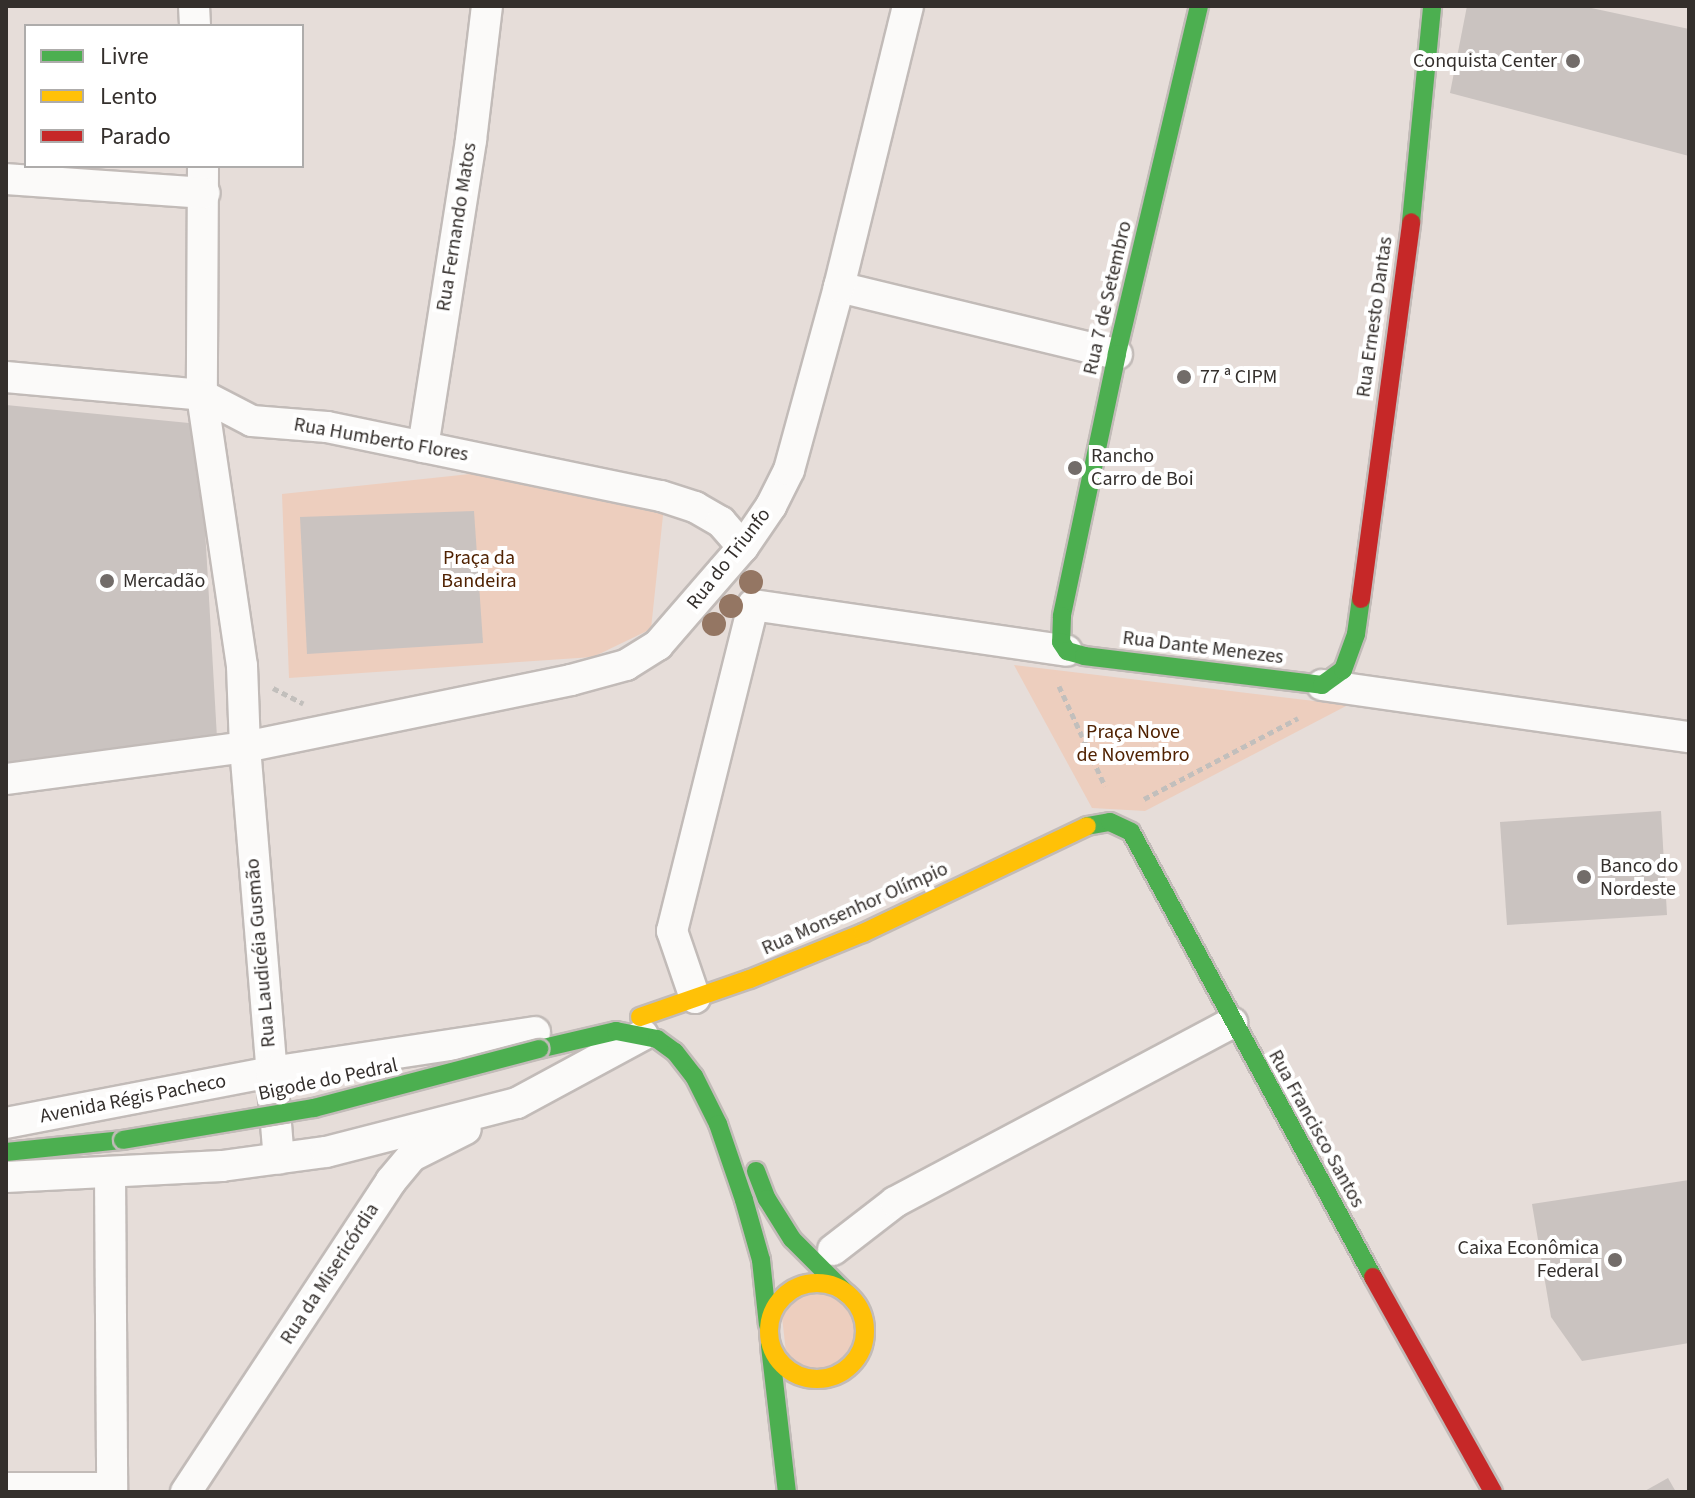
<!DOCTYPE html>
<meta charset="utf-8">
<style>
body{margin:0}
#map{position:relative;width:1695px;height:1498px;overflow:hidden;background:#e6ddd9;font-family:"Source Sans 3",sans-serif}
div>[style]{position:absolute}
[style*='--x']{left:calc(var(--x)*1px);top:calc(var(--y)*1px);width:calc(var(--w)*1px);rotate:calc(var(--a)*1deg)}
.green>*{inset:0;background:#edcebe}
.building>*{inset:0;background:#cac3c0}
.path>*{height:5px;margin-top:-2.5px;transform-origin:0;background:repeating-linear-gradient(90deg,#c2bfbc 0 6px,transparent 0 10px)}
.roads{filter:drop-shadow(2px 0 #c2bbb8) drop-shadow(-2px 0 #c2bbb8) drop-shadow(0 2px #c2bbb8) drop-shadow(0 -2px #c2bbb8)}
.street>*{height:30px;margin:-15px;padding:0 15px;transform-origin:15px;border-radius:15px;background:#fbfaf9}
.fast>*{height:18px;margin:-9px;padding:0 9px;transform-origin:9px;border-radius:9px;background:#4caf50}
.slow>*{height:18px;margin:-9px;padding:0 9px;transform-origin:9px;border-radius:9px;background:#ffc107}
.slow>.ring{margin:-9px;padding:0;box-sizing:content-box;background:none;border:18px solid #ffc107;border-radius:50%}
.jam>*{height:18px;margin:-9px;padding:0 9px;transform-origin:9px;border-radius:9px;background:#c62828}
.bridges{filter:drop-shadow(2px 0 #c2bbb8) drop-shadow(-2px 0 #c2bbb8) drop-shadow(0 2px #c2bbb8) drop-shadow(0 -2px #c2bbb8)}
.fast-bridge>*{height:18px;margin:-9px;padding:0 9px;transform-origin:9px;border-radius:9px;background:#4caf50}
.trees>*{width:24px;height:24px;margin:-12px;border-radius:50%;background:#947663}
.dots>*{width:22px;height:22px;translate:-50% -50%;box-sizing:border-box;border:4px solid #fff;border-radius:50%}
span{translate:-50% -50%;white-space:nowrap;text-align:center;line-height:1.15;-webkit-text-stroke:8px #fff;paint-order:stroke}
.poi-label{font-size:20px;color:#342f2c}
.right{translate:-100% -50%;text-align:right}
.left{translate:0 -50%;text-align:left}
.street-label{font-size:20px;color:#342f2c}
.park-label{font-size:20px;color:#502202}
.frame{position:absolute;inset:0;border:8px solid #342f2c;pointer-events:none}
.legend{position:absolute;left:24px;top:24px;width:280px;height:144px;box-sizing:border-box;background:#fff;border:2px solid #aeacab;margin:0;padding:10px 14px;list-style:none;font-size:24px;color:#342f2c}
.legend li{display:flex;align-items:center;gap:16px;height:40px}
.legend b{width:40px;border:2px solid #aeacab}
</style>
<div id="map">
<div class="green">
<div style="clip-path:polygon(489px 472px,664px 506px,651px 629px,593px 657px,289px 678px,282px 494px)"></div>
<div style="clip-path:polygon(1014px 665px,1348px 705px,1145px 811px,1092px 808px)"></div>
<div style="clip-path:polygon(824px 1283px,846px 1293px,861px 1312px,865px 1330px,861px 1351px,848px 1368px,829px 1378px,807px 1378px,788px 1370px,780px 1299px,799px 1286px)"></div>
</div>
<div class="building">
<div style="clip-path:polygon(1467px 6px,1582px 6px,1689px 29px,1689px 156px,1450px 93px)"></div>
<div style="clip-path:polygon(6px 405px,199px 424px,217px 738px,6px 764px)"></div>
<div style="clip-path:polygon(474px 511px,483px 643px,307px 654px,300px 517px)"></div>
<div style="clip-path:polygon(1661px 811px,1667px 915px,1507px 925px,1500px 822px)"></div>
<div style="clip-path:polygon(1689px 1180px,1689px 1343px,1582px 1361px,1551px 1317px,1532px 1204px)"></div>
<div style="clip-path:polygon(1668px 1478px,1676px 1492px,1643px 1492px)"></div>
</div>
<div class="path">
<div style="--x:1059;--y:686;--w:110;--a:65.3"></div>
<div style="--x:273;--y:688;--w:34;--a:27"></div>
<div style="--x:1144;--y:799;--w:174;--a:-27.7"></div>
</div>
<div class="roads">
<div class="street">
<div style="--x:194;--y:6;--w:20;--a:87"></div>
<div style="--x:203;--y:166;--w:229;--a:90.3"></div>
<div style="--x:202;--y:395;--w:274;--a:81.6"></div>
<div style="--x:242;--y:666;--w:81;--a:87.9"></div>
<div style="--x:245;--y:747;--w:413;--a:85.3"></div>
<div style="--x:6;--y:179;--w:199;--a:4"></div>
<div style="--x:839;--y:287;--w:286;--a:13.6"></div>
<div style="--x:6;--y:377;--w:197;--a:5.2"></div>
<div style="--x:202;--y:395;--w:56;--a:27.5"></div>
<div style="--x:252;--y:421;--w:75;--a:4.6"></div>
<div style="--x:327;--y:427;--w:341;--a:11.7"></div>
<div style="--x:661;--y:496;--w:36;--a:18"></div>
<div style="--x:695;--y:507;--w:30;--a:30"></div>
<div style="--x:721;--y:522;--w:33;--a:49"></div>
<div style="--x:423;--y:447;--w:311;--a:-81.1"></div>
<div style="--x:471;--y:140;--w:135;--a:-83.2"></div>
<div style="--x:1322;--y:685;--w:371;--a:8.1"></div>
<div style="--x:6;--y:779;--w:241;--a:-7.6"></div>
<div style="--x:245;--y:747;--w:333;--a:-11.6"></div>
<div style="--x:571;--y:680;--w:57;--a:-15.3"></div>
<div style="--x:626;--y:665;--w:38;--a:-32"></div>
<div style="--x:658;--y:645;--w:130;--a:-49.1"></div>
<div style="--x:743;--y:547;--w:50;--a:-55.7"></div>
<div style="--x:771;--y:506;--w:40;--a:-63.4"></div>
<div style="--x:789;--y:470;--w:190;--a:-74.7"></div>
<div style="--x:839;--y:287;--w:289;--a:-76.2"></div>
<div style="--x:695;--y:998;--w:71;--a:-108.9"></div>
<div style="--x:672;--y:931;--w:336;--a:-76"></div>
<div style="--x:753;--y:605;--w:317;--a:8.3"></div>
<div style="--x:6;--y:1123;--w:270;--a:-10.9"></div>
<div style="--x:271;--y:1072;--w:267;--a:-8.6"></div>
<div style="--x:110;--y:1174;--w:318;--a:89.6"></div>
<div style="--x:6;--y:1177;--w:216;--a:-2.9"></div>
<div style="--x:222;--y:1166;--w:105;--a:-7.7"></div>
<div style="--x:326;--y:1152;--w:197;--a:-14.4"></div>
<div style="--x:517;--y:1103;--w:143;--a:-28.4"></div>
<div style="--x:833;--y:1250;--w:78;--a:-37.7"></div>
<div style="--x:895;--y:1202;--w:382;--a:-28"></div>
<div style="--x:6;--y:1488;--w:105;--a:0"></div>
<div style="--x:186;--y:1492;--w:372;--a:-56.6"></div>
<div style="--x:391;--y:1181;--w:33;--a:-50"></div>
<div style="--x:412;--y:1156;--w:60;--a:-26.6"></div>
</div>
<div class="fast">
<div style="--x:1199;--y:6;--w:358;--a:103.3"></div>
<div style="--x:1117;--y:354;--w:268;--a:101.9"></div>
<div style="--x:1062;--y:616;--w:26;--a:92"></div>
<div style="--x:1061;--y:642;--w:11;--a:56"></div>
<div style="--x:1067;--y:651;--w:18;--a:16"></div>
<div style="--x:1084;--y:656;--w:240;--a:6.9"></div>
<div style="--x:1322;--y:685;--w:26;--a:-36"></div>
<div style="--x:1343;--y:670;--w:38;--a:-70"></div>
<div style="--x:1356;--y:634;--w:35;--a:-82"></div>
<div style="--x:1411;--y:222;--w:217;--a:-84.4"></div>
<div style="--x:1087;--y:826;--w:23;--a:-10"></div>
<div style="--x:1110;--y:822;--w:23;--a:25"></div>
<div style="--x:1131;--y:832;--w:507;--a:61.46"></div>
<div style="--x:539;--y:1049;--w:79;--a:-13.2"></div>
<div style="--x:616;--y:1031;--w:42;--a:11"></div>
<div style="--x:657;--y:1039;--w:22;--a:36"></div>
<div style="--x:675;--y:1052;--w:31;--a:52"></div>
<div style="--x:694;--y:1076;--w:54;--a:63.4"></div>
<div style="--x:718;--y:1124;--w:80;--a:71.1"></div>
<div style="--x:744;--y:1200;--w:62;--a:74.2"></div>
<div style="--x:761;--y:1260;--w:65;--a:83.9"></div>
<div style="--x:6;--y:1152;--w:118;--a:-5.9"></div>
<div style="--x:756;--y:1171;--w:30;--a:69"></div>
<div style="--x:767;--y:1199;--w:47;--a:58"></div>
<div style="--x:792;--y:1239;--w:76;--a:45"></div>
<div style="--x:770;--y:1346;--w:147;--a:83.4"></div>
</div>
<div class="slow">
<div style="--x:640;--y:1017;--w:116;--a:-19.1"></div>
<div style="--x:750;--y:979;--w:122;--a:-22.2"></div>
<div style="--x:863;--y:933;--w:248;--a:-25.5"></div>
<div class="ring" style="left:769px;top:1283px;width:78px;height:78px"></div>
</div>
<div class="jam">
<div style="--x:1361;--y:599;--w:380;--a:-82.4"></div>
<div style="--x:1373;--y:1277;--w:246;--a:60.8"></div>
</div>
</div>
<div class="bridges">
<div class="fast-bridge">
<div style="--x:123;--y:1140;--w:194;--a:-9.5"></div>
<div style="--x:314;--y:1108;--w:233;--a:-14.7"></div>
</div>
</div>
<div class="trees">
<div style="left:751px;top:582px"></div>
<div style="left:731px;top:606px"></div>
<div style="left:714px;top:624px"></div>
</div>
<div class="dots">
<div style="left:1573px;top:61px;background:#726c69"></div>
<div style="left:1184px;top:377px;background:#726c69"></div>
<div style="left:1075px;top:468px;background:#726c69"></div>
<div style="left:107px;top:581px;background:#726c69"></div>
<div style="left:1584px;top:877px;background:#726c69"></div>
<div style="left:1615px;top:1260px;background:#726c69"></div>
</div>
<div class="poi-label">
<span class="right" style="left:1557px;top:61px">Conquista Center</span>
<span class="left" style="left:1200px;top:377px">77 ª CIPM</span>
<span class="left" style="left:1091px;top:468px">Rancho<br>Carro de Boi</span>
<span class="left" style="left:123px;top:581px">Mercadão</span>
<span class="left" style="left:1600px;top:878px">Banco do<br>Nordeste</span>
<span class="right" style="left:1599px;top:1260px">Caixa Econômica<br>Federal</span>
</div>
<div class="street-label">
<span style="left:457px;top:227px;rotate:-81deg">Rua Fernando Matos</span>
<span style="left:1108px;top:298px;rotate:-77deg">Rua 7 de Setembro</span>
<span style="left:1375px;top:317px;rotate:-82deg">Rua Ernesto Dantas</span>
<span style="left:381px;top:440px;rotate:10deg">Rua Humberto Flores</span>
<span style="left:729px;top:559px;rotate:-52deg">Rua do Triunfo</span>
<span style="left:1203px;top:648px;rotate:7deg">Rua Dante Menezes</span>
<span style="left:855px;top:909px;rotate:-24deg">Rua Monsenhor Olímpio</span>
<span style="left:261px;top:953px;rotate:-95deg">Rua Laudicéia Gusmão</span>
<span style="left:328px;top:1080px;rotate:-12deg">Bigode do Pedral</span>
<span style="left:133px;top:1099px;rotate:-11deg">Avenida Régis Pacheco</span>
<span style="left:1316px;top:1129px;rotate:61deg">Rua Francisco Santos</span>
<span style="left:330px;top:1274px;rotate:-57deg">Rua da Misericórdia</span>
</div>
<div class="park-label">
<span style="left:479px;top:570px">Praça da<br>Bandeira</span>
<span style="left:1133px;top:744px">Praça Nove<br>de Novembro</span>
</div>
<div class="frame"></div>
<ul class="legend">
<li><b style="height:10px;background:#4caf50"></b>Livre</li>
<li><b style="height:10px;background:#ffc107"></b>Lento</li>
<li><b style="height:10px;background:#c62828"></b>Parado</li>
</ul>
</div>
